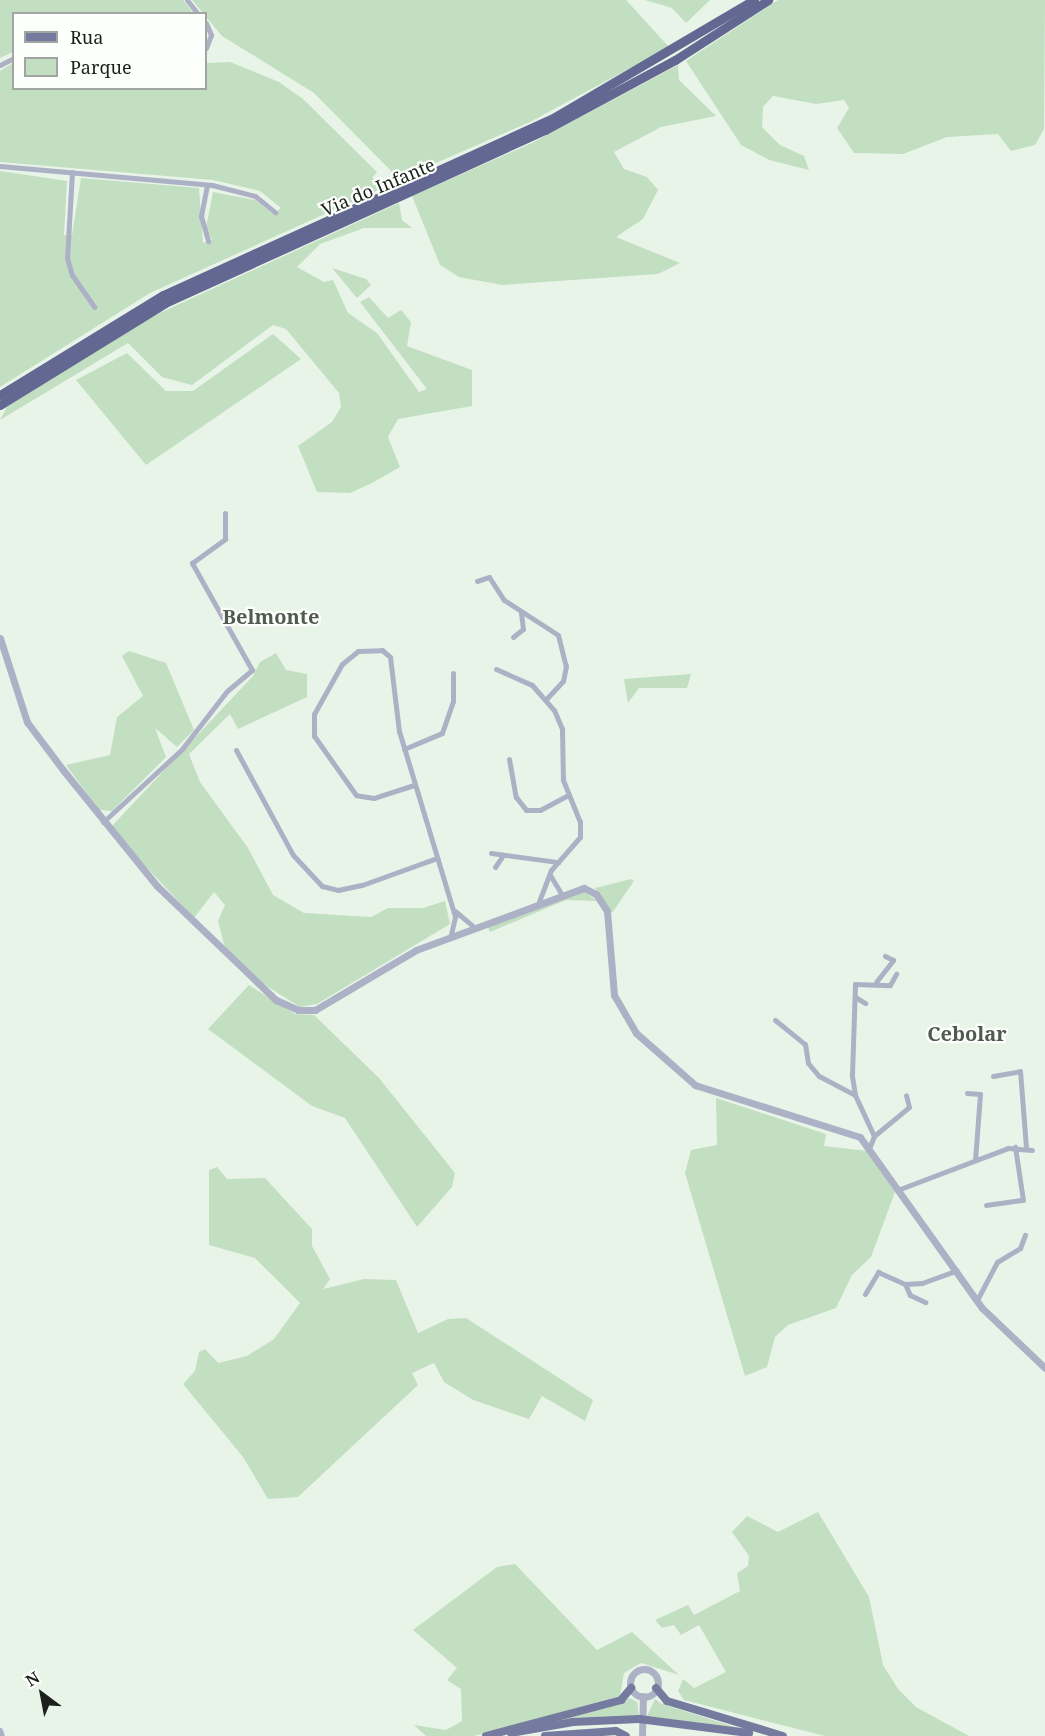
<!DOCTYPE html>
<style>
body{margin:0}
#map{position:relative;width:1045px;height:1736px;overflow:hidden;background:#e9f4e9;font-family:"Noto Serif",serif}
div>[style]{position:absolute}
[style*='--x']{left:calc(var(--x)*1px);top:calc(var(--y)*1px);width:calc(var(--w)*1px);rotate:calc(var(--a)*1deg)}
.green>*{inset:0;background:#c2dfc1}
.minor>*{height:5px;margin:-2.5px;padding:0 2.5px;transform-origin:2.5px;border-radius:2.5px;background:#adb1c5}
.tertiary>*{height:7px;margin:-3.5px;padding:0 3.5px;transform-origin:3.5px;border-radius:3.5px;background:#adb1c5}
.tertiary>.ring{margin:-3.5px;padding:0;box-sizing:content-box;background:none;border:7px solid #adb1c5;border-radius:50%}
.primary>*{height:8px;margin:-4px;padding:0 4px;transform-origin:4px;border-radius:4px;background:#757b9f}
.motorway>*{height:9px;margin:-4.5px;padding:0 4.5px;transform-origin:4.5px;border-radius:4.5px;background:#626891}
.primary-bridge>*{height:8px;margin:-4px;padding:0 4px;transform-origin:4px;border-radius:4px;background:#757b9f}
span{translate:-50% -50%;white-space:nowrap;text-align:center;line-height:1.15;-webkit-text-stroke:4.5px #fcfffc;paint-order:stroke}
.street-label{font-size:18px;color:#1c201c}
.neighbourhood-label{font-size:20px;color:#515a50;font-weight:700}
.legend{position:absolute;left:12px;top:12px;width:195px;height:78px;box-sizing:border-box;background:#fcfffc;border:2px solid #a2a6a2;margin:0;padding:8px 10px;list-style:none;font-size:18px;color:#1c201c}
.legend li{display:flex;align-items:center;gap:12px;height:30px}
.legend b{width:30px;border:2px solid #a2a6a2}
.north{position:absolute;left:12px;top:1664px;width:60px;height:60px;-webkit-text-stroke:4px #fcfffc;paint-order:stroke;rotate:328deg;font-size:16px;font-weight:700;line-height:24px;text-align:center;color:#1c201c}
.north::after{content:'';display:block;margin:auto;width:21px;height:27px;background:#1c201c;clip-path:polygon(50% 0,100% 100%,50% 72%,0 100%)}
</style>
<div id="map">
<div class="green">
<div style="clip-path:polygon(0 0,183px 0,193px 13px,14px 14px,13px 52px,0 58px)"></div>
<div style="clip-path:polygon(192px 0,626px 0,669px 47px,530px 122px,399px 179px,314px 93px,222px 36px)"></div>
<div style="clip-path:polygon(645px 0,710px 0,686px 23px,672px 8px)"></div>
<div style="clip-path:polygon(778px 0,1045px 0,1044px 129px,1035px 145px,1011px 151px,998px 134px,947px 137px,903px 154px,854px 153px,837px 128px,849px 108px,844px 100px,816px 104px,773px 96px,763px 107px,762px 127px,780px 145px,804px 156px,809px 170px,769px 160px,741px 145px,686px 61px)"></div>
<div style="clip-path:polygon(230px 62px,279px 82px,303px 99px,377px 172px,372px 178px,387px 186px,150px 293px,0 387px,0 171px,67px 181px,64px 235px,72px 235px,81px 178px,199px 188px,203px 243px,212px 240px,206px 228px,213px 192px,255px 200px,273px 214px,281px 208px,260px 191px,213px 180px,0 162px,0 71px,13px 63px,14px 88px,206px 88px,206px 63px)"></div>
<div style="clip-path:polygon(678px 65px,679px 80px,716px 116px,661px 127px,614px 152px,624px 169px,647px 177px,658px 190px,643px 219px,616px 237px,680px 263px,658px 274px,502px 285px,459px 277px,440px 265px,412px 196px,532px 143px)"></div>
<div style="clip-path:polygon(399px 203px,402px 220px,412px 228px,364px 228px,320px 244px,297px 267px,324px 282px,333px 280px,348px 313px,377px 333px,419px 392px,427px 389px,360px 302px,369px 297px,388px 318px,401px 310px,411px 322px,407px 346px,472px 370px,472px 406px,398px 419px,388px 437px,400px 467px,372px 483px,350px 493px,317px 492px,298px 446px,332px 422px,341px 407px,339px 393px,286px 329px,273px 325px,192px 385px,162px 377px,128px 343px,0 420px,7px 407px,149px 318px)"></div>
<div style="clip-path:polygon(332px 268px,366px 279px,371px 285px,357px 298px)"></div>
<div style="clip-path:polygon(273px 334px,301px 359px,146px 465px,76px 380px,127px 353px,166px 391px,193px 391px)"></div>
<div style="clip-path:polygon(129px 651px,166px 663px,194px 730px,177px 747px,155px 728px,166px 757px,112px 811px,99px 810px,66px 765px,110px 755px,117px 717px,143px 696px,122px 656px)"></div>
<div style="clip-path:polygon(276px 653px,286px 670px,307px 674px,307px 697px,238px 729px,230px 714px,189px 754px,200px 782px,248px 848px,273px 895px,304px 913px,371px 917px,388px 908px,423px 908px,445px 901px,450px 924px,317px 1004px,300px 1007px,257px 980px,225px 948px,218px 921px,225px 905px,214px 892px,194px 918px,110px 828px,253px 676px,260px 662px)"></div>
<div style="clip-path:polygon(691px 674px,687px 688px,639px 688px,628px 703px,624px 679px)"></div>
<div style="clip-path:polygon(631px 879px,634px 881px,612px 913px,595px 888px)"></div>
<div style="clip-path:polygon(581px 890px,598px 901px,566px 900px,490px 932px,487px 925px)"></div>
<div style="clip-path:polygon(249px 985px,295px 1014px,314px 1015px,379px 1078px,455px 1173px,452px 1187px,417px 1227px,345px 1118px,312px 1106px,208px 1029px)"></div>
<div style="clip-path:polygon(716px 1098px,826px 1134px,824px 1146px,867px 1151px,895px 1192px,871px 1257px,852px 1275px,836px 1308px,788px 1325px,775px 1337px,767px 1367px,745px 1376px,685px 1173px,691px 1150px,717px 1145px)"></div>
<div style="clip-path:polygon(217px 1167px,227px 1179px,265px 1178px,312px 1229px,312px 1246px,330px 1279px,323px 1289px,364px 1279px,396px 1280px,418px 1333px,448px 1319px,466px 1318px,593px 1400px,585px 1421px,542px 1396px,529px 1419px,473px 1400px,444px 1382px,434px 1363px,412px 1373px,418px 1385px,298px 1497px,268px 1499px,243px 1457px,183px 1384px,195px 1371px,199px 1352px,205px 1349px,218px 1363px,247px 1356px,274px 1339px,300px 1303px,255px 1258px,209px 1245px,209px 1170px)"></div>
<div style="clip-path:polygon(818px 1512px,869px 1597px,883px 1665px,898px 1689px,916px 1707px,969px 1736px,825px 1736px,684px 1700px,678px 1691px,683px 1679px,694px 1688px,726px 1672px,699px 1625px,681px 1635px,674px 1625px,662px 1628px,655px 1620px,688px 1605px,694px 1615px,740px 1591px,737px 1573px,748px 1566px,749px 1556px,732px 1532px,747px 1516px,778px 1532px)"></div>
<div style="clip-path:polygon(515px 1564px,597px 1650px,632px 1632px,679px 1675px,641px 1663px,624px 1673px,620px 1696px,474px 1736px,426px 1736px,414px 1725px,446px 1730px,462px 1721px,461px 1689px,447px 1680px,457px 1668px,413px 1630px,497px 1567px)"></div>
<div style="clip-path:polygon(630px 1698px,637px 1702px,639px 1716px,563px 1719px)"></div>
<div style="clip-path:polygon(655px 1699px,662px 1704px,735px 1727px,647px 1716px)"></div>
</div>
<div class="minor">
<div style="--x:187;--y:0;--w:18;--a:52"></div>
<div style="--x:206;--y:23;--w:13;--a:67"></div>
<div style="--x:211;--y:35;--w:14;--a:111"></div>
<div style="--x:0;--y:65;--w:16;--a:-27"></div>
<div style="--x:0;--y:166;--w:213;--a:5.1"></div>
<div style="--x:212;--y:185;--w:44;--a:14.3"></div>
<div style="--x:255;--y:196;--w:26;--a:39"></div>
<div style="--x:72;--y:172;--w:86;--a:93.3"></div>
<div style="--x:67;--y:258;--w:18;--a:74"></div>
<div style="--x:72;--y:275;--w:39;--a:55"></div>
<div style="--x:207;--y:185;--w:32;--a:101"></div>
<div style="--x:201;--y:216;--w:26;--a:74"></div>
<div style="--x:477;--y:581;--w:13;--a:-18"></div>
<div style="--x:489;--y:577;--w:27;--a:57"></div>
<div style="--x:504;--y:600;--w:64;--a:32.9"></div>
<div style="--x:558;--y:635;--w:32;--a:76"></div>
<div style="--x:566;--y:666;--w:15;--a:101"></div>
<div style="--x:563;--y:681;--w:25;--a:133"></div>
<div style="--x:513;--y:637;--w:13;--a:-39"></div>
<div style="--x:523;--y:629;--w:17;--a:-97"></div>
<div style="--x:496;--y:669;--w:39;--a:24"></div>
<div style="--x:532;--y:685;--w:33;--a:49"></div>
<div style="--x:554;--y:710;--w:21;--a:67"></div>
<div style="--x:562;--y:729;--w:51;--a:88.9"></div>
<div style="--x:563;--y:780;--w:45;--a:68"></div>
<div style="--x:580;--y:822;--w:15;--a:90"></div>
<div style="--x:580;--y:837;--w:44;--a:131.3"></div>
<div style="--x:551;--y:870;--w:33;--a:111"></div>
<div style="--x:404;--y:749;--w:41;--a:-22.8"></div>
<div style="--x:442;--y:733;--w:34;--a:-71"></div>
<div style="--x:453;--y:701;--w:28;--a:-90"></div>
<div style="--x:236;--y:750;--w:119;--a:61.5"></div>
<div style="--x:293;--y:855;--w:42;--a:46.9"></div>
<div style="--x:322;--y:886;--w:16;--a:14"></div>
<div style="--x:338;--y:890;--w:25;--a:-12"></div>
<div style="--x:362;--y:885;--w:80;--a:-19.8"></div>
<div style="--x:509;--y:759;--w:39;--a:80"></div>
<div style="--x:516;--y:797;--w:16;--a:52"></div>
<div style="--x:526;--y:810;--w:14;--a:0"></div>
<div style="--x:540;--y:810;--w:32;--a:-28"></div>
<div style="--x:414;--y:785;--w:42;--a:162"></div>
<div style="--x:374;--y:798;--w:18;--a:-171"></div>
<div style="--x:356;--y:795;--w:72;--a:-125.4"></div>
<div style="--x:314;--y:736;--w:22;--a:-90"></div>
<div style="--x:314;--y:714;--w:57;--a:-60.8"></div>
<div style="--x:342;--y:664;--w:21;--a:-39"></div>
<div style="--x:358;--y:651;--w:24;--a:-2"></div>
<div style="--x:382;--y:650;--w:11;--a:41"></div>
<div style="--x:390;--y:657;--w:75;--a:83.1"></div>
<div style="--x:399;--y:731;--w:194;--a:73.2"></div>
<div style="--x:455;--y:917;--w:18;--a:103"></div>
<div style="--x:103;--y:822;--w:108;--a:-42.7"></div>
<div style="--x:182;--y:749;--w:73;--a:-52.2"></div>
<div style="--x:227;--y:691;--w:33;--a:-40"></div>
<div style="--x:252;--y:670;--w:123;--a:-119.3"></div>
<div style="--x:192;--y:563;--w:41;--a:-36"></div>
<div style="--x:225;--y:539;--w:26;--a:-90"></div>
<div style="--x:491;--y:853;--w:68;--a:7.7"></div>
<div style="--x:495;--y:867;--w:14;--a:-56"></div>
<div style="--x:550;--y:875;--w:21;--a:59"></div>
<div style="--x:455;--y:911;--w:25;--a:40"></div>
<div style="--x:876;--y:982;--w:28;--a:-52"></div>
<div style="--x:893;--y:960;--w:9;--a:-153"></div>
<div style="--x:855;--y:997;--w:12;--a:31"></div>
<div style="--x:775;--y:1020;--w:38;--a:39"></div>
<div style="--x:805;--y:1044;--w:19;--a:81"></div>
<div style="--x:808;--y:1063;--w:17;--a:50"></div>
<div style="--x:819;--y:1076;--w:41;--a:27.8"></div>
<div style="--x:993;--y:1076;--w:27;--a:-10"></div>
<div style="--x:1020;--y:1071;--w:77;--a:85.5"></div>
<div style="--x:967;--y:1093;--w:13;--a:4"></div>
<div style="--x:980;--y:1094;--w:66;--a:94.3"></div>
<div style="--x:874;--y:1136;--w:45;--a:-39.6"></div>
<div style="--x:909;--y:1107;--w:12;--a:-104"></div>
<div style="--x:870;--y:1146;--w:11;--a:-68"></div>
<div style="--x:874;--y:1136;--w:45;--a:-114.9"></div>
<div style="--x:855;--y:1095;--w:20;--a:-99"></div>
<div style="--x:852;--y:1075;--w:91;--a:-88.1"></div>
<div style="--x:855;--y:984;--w:35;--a:2"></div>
<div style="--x:890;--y:985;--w:13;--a:-61"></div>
<div style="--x:900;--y:1189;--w:116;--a:-20.8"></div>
<div style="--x:1008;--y:1148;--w:24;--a:5"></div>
<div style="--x:986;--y:1205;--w:37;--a:-8"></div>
<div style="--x:1023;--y:1200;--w:54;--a:-98.6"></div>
<div style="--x:905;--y:1284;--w:12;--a:66"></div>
<div style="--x:910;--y:1295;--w:17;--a:25"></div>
<div style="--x:865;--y:1294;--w:26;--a:-59"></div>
<div style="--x:878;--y:1272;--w:30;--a:24"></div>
<div style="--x:905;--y:1284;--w:17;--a:-3"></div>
<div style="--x:922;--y:1283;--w:37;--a:-20"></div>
<div style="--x:977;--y:1300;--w:43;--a:-62.2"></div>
<div style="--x:997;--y:1262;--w:27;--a:-31"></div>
<div style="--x:1020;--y:1248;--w:14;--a:-69"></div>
<div style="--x:0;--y:1730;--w:6;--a:72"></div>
</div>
<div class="tertiary">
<div style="--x:0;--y:638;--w:88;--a:72.2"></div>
<div style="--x:27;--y:722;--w:60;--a:53.1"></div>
<div style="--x:63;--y:770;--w:149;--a:51"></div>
<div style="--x:157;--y:886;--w:165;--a:43.8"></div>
<div style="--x:276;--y:1000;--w:24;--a:24"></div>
<div style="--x:298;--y:1010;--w:17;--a:0"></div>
<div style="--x:315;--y:1010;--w:117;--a:-30.7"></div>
<div style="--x:416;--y:950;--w:179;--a:-20.3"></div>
<div style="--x:584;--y:888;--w:13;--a:27"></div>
<div style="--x:596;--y:894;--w:20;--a:57"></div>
<div style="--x:607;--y:911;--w:84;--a:85.2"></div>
<div style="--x:614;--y:995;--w:44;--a:59.9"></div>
<div style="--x:636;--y:1033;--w:79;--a:41.4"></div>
<div style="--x:695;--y:1085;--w:173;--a:17.5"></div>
<div style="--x:860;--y:1137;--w:210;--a:54.5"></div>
<div style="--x:982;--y:1308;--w:87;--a:43.6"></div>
<div class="ring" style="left:630px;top:1669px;width:21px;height:21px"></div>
<div style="--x:642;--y:1736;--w:40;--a:-88.6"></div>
</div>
<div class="primary">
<div style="--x:656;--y:1688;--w:17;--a:50"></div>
<div style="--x:667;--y:1701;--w:121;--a:16.8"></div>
<div style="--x:647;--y:1720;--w:103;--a:7.3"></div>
<div style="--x:511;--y:1733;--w:63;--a:-10.1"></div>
<div style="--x:573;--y:1722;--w:66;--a:-2.6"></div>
<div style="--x:486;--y:1736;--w:140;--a:-14.9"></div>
<div style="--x:621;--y:1700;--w:16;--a:-50"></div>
<div style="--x:545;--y:1736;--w:71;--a:-4"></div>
<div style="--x:616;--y:1731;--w:11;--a:27"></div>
</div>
<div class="motorway">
<div style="--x:0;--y:395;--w:191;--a:-31.5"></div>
<div style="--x:163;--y:295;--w:431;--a:-24.4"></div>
<div style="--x:555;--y:117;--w:231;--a:-30.5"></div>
<div style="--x:0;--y:405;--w:194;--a:-31.7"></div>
<div style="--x:165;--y:303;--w:418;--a:-24.5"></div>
<div style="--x:545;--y:130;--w:148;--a:-28.3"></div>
<div style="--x:675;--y:60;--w:111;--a:-32.8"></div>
</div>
<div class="primary-bridge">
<div style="--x:639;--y:1719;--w:8;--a:7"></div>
</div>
<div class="street-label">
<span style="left:378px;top:187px;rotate:-23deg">Via do Infante</span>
</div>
<div class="neighbourhood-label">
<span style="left:271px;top:616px">Belmonte</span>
<span style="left:967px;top:1033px">Cebolar</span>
</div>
<ul class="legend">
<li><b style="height:8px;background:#757b9f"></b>Rua</li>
<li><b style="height:16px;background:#c2dfc1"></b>Parque</li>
</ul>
<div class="north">N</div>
</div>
